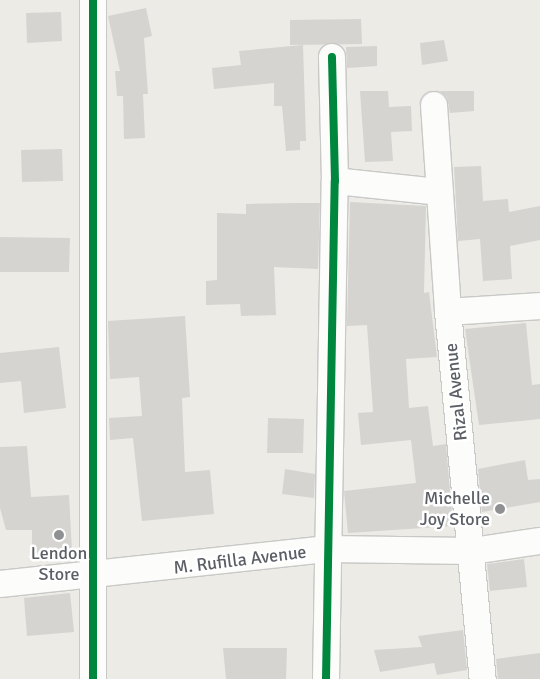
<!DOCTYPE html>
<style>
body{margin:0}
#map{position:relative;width:540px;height:679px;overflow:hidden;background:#ecebe6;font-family:Signika,sans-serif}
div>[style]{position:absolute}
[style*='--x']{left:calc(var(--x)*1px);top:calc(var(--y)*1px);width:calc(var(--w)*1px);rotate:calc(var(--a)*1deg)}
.building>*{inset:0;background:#d6d4d1}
.roads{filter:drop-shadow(1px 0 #c8c8c7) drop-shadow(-1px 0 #c8c8c7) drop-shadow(0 1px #c8c8c7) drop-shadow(0 -1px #c8c8c7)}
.street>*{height:26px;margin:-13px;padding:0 13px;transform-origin:13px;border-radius:13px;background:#fcfcfb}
.cycleway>*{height:8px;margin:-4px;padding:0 4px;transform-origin:4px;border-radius:4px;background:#00873e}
.dots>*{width:14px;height:14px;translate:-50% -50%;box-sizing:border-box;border:2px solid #fff;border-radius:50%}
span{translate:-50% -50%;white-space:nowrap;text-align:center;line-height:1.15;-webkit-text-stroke:5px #fff;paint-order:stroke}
.street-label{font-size:18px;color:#5b5f65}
.poi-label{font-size:18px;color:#5b5f65}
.right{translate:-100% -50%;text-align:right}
</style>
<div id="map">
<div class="building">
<div style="clip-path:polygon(146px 8px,152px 36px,144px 38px,148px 94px,143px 94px,145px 138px,124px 139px,123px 96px,117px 96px,115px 71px,120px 71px,108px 16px)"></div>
<div style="clip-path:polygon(61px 12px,62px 41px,27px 43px,26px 13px)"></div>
<div style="clip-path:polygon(361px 19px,362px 44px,290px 45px,290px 20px)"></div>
<div style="clip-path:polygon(444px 40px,448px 61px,422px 65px,420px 43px)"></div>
<div style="clip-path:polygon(303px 45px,306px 141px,300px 141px,300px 150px,286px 151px,282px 106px,274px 106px,274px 83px,214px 89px,212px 68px,241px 65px,239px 51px)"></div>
<div style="clip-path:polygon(377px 46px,377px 66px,347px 68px,346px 47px)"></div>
<div style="clip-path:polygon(360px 91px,388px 91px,389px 107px,411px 106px,412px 131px,391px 132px,393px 161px,365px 162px)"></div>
<div style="clip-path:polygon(440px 91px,474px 91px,474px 111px,450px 113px,447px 97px)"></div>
<div style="clip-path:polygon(62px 149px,63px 181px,22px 182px,21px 150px)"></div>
<div style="clip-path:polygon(481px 166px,483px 201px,508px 199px,509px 212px,540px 206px,540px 240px,510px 246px,512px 279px,483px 281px,480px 239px,458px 241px,454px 167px)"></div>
<div style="clip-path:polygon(350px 202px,426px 206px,424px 293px,429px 292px,437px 357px,406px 359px,409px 408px,428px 406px,433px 446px,446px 444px,453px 526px,348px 533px,344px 491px,416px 483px,411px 440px,361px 445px,358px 413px,373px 412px,367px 325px,347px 326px)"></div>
<div style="clip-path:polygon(300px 203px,320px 203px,318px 269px,274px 267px,276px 315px,241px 316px,240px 304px,206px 305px,206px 281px,217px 280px,217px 213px,246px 214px,246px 204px)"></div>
<div style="clip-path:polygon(0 237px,70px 238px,69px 272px,0 272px)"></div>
<div style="clip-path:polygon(185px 316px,190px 397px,182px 398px,185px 472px,210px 470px,214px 514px,142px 521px,133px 438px,110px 440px,109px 418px,142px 416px,139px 377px,110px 379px,108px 321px)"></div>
<div style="clip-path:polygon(526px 323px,532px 385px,540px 384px,540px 419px,479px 425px,465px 329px)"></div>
<div style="clip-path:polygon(59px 347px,66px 408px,24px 413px,21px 381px,0 383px,0 353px)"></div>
<div style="clip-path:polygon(268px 418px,304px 419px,303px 453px,267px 453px)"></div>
<div style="clip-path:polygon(27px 446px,31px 497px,69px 495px,72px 550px,32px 553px,32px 530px,6px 530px,0 508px,0 447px)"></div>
<div style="clip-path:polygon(525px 460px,528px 480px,540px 479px,540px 502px,482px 512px,478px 469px)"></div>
<div style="clip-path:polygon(285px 469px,315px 474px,314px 498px,282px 494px)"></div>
<div style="clip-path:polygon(524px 559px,527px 587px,490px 591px,487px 564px)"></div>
<div style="clip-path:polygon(70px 593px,74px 632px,27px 636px,24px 598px)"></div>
<div style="clip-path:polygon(463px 630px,467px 670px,437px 675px,434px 663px,380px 672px,374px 650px,422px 647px,418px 636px)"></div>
<div style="clip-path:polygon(223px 648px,287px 648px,286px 679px,226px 679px)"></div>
<div style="clip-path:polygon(540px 653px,540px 679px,498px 679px,496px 659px)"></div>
</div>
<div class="roads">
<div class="street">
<div style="--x:434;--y:105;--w:207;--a:86.1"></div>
<div style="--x:448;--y:312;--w:369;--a:84.6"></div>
<div style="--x:335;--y:181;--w:105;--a:6"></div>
<div style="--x:448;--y:312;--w:92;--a:-3.7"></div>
<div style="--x:0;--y:584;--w:330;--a:-6.1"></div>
<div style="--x:328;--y:549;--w:144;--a:0.8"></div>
<div style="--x:472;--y:551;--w:69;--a:-8.4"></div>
<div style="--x:93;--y:679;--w:679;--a:-90"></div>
<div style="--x:326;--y:679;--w:498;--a:-89"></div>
<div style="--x:335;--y:181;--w:124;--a:-91.4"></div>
</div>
</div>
<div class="cycleway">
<div style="--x:93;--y:679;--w:679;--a:-90"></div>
<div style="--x:326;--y:679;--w:498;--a:-89"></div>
<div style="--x:335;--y:181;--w:124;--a:-91.4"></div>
</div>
<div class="dots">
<div style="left:500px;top:509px;background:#8e9092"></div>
<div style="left:59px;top:535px;background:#8e9092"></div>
</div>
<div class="street-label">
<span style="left:456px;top:392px;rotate:-96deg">Rizal Avenue</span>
<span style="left:240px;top:560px;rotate:-7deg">M. Rufilla Avenue</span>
</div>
<div class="poi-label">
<span class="right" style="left:490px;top:509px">Michelle<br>Joy Store</span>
<span style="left:59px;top:564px">Lendon<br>Store</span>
</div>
</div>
